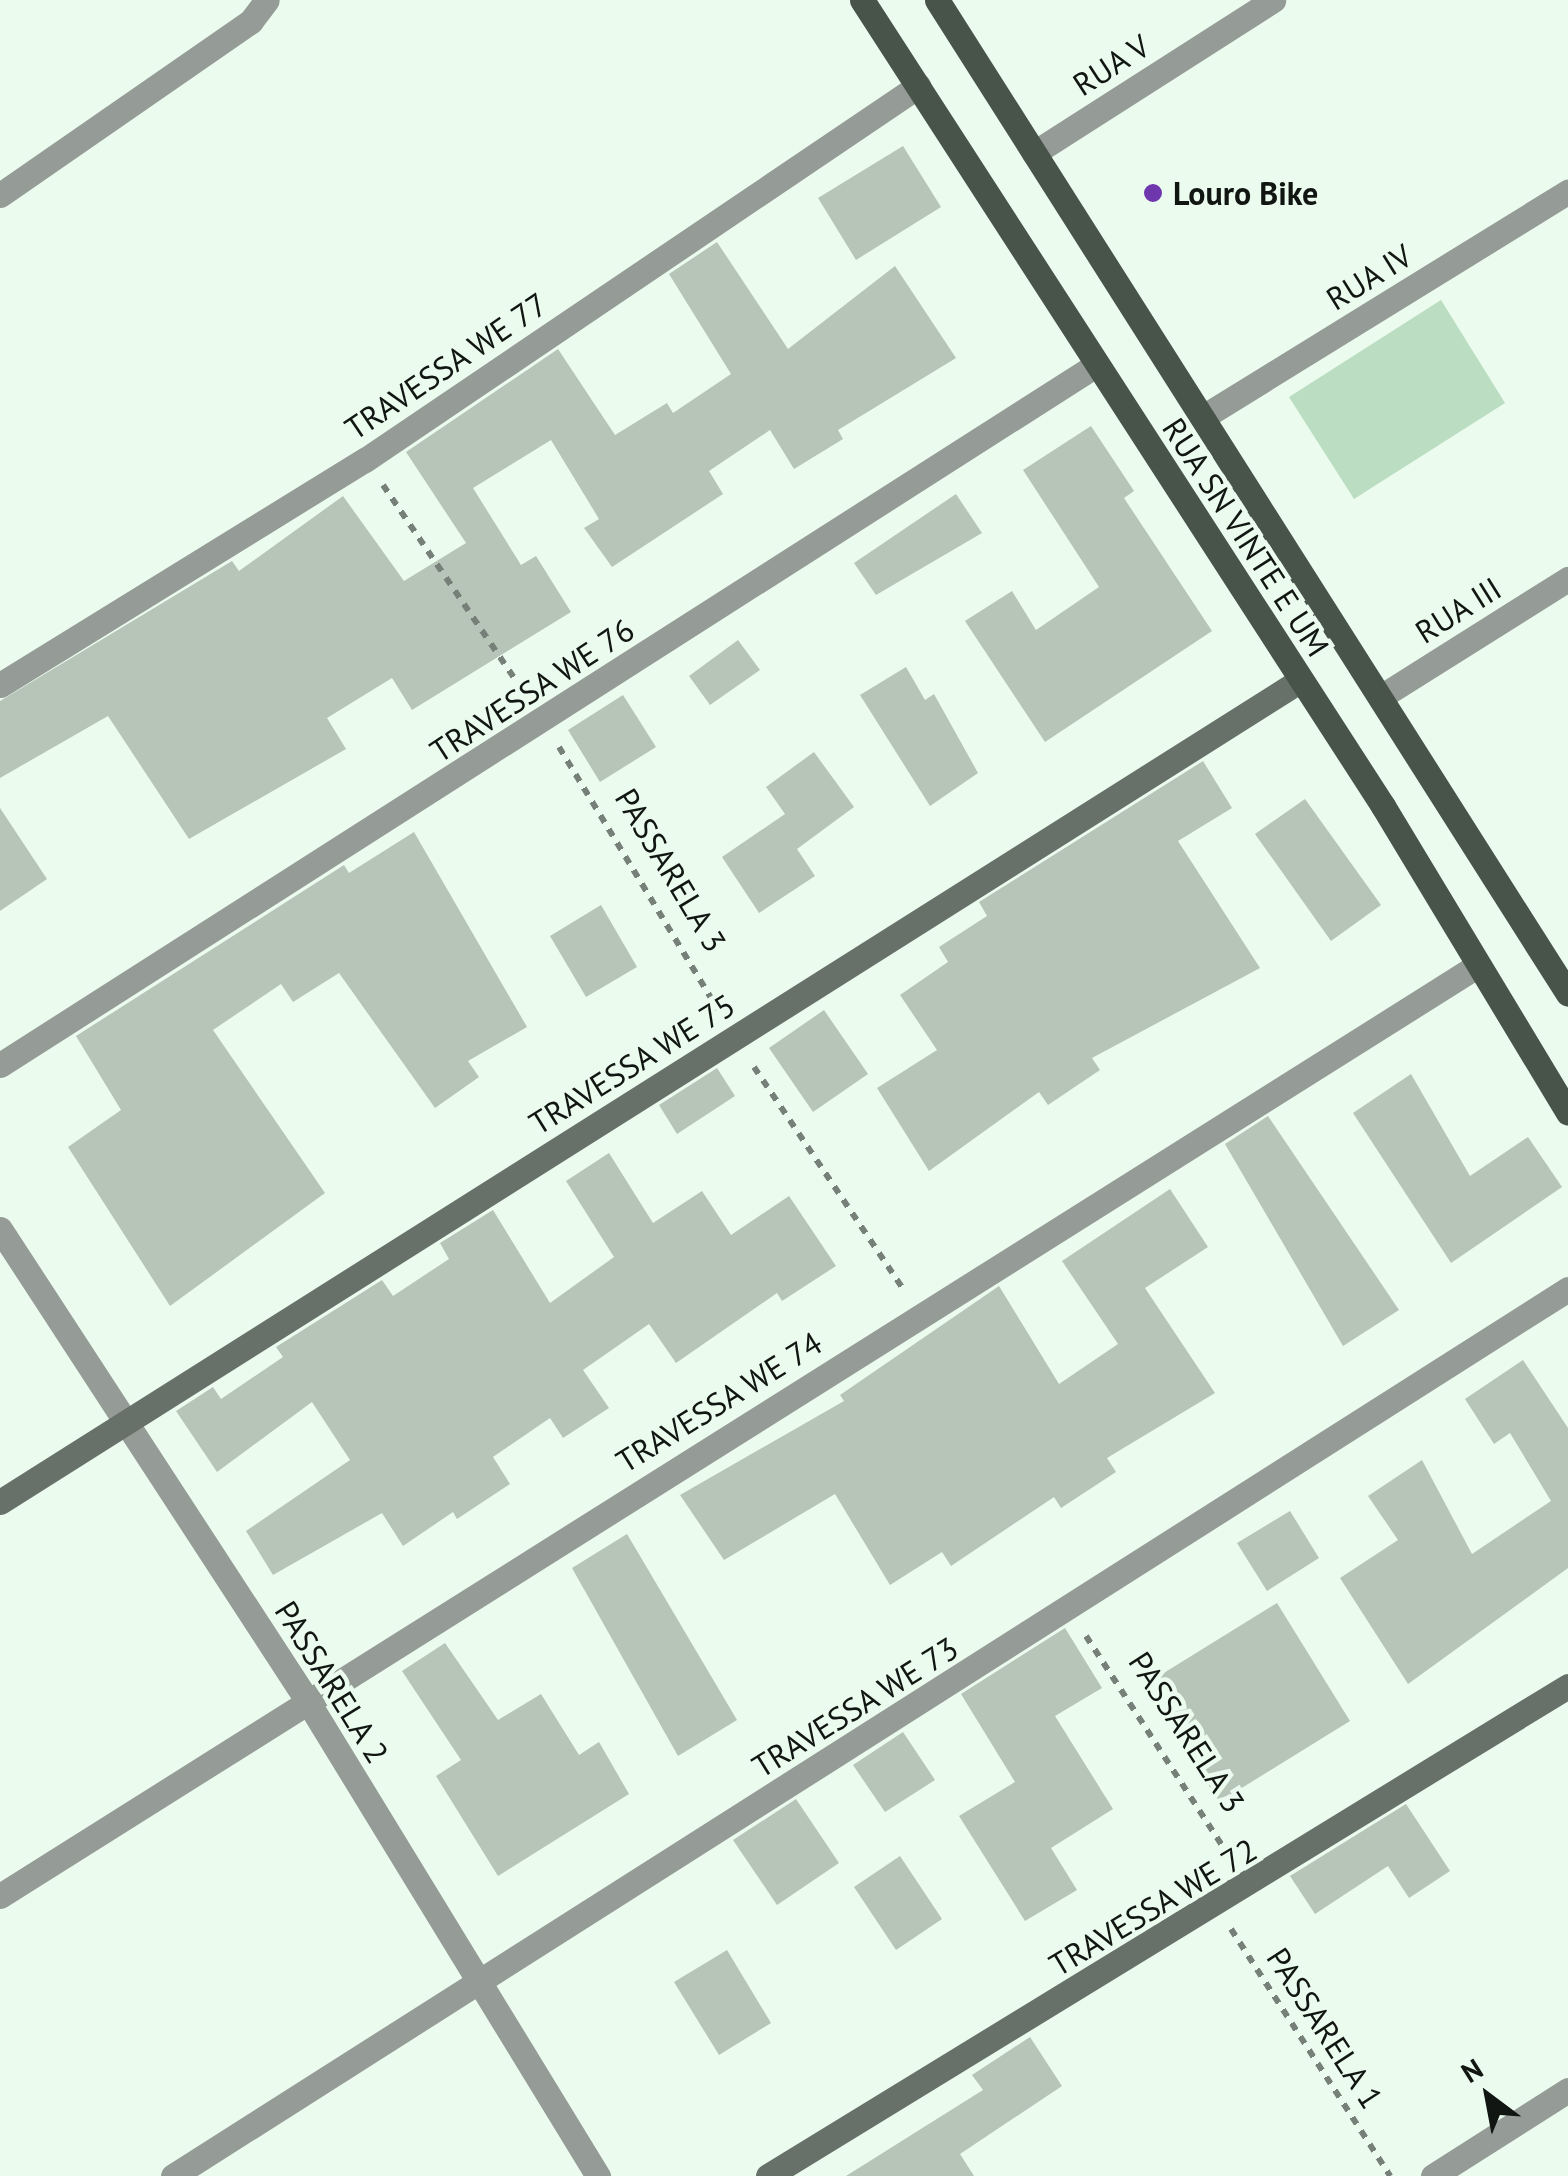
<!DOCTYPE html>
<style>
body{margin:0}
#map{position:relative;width:1568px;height:2176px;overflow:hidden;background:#ebfbee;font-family:"PT Sans",sans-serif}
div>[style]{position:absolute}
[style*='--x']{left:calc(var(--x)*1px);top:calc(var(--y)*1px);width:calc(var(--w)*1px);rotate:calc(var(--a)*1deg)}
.green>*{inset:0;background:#bbddc2}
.building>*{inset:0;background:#b6c5b8}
.path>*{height:6px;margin-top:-3px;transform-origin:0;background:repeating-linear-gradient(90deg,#768078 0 8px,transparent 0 16px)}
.street>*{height:25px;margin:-12.5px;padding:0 12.5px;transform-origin:12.5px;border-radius:12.5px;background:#959b96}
.secondary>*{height:25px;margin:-12.5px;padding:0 12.5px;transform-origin:12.5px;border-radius:12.5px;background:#677169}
.primary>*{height:25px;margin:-12.5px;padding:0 12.5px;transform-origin:12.5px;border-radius:12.5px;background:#48534a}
.dots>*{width:28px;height:28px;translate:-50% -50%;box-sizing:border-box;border:5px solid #ebfbee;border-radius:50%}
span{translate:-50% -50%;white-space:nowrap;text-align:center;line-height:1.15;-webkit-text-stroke:9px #ebfbee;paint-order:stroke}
.street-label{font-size:32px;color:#111612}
.poi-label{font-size:32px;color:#111612;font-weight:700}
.left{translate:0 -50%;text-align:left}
.north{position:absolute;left:1438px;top:2046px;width:100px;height:100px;-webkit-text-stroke:8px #ebfbee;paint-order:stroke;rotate:328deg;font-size:28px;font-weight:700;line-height:40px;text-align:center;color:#111612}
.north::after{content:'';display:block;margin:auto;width:35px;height:45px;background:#111612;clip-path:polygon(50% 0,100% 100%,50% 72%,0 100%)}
</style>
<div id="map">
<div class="green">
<div style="clip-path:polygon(1441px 300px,1505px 403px,1354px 499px,1289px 397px)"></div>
</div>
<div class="building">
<div style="clip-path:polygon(903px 146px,941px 207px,856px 260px,818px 198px)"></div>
<div style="clip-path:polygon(717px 242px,788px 349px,895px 266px,956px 358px,838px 430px,843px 439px,794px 469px,770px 430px,709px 471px,723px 494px,612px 567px,584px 528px,599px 519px,551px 440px,473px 488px,521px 565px,536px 556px,571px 612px,412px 710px,392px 678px,327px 718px,346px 749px,189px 839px,108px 716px,0 778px,0 701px,232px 561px,239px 571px,343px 496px,404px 581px,466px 543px,406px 452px,558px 349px,615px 435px,667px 403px,673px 413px,731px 374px,669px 274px)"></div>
<div style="clip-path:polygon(1091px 426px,1134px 491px,1124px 498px,1212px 631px,1045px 742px,965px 621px,1012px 591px,1036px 630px,1099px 587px,1023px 470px)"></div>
<div style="clip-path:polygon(956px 494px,982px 533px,876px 595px,854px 563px)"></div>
<div style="clip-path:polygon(738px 640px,760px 670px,710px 705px,689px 676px)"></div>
<div style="clip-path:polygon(906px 667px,925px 700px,934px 694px,978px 773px,930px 806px,860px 695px)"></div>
<div style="clip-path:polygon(623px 695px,656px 747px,600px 782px,568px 730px)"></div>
<div style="clip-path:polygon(814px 752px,854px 807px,797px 849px,815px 876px,759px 913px,722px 857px,785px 814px,766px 787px)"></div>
<div style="clip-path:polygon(1203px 761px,1232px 808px,1178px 841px,1260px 968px,1092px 1058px,1100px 1070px,1048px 1105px,1039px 1092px,929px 1171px,877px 1088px,937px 1050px,900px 995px,948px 962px,939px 947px,987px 916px,979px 902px)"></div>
<div style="clip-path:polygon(1305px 799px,1381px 905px,1331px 941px,1255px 834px)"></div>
<div style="clip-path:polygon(0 808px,47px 879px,0 911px)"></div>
<div style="clip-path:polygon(414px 832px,527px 1027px,468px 1061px,479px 1077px,435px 1108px,339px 973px,293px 1002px,281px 984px,213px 1030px,325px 1193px,170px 1306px,68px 1147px,121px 1110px,76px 1036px,344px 865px,349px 873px)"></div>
<div style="clip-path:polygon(601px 905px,637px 967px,586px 997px,550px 936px)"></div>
<div style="clip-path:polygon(824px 1010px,868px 1074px,813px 1112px,769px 1048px)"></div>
<div style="clip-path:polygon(717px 1068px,735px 1096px,677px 1134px,659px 1105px)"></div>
<div style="clip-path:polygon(1411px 1074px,1470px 1176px,1528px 1137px,1562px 1187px,1451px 1263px,1353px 1113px)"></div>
<div style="clip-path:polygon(1268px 1116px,1399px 1310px,1343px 1346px,1225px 1144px)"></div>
<div style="clip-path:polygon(609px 1153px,653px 1223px,702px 1191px,731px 1235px,789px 1196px,836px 1266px,782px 1301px,777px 1293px,676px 1363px,649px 1324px,583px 1370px,609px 1408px,563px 1438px,550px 1418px,493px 1457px,510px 1484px,457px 1519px,453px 1512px,403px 1546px,382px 1513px,273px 1575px,246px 1531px,350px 1460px,312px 1402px,217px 1472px,176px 1411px,213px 1387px,221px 1399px,283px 1357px,276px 1347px,382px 1280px,393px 1296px,449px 1259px,440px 1243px,493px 1210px,550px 1303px,614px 1257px,566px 1181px)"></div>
<div style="clip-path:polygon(1170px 1189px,1208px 1247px,1145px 1288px,1215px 1393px,1107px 1458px,1116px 1472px,1061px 1508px,1054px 1497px,951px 1566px,942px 1552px,890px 1585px,835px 1494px,724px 1560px,680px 1495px,844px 1401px,840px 1395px,999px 1286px,1059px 1384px,1118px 1344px,1062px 1261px)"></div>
<div style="clip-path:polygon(1523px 1360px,1568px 1428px,1568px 1568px,1408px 1684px,1340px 1578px,1398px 1540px,1368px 1496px,1422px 1460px,1472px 1554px,1551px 1501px,1510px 1433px,1494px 1444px,1465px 1399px)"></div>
<div style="clip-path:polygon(1290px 1511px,1319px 1558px,1267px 1591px,1237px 1543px)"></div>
<div style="clip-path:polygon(627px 1534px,737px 1720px,678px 1756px,572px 1568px)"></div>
<div style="clip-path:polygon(1277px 1603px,1350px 1721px,1219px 1802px,1146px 1684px)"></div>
<div style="clip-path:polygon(1065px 1628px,1102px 1688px,1055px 1716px,1113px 1809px,1051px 1848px,1077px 1890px,1025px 1921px,959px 1816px,1015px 1782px,961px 1694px)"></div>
<div style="clip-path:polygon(445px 1643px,498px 1720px,541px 1694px,579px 1755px,599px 1742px,629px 1794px,498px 1876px,436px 1776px,461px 1760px,402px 1671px)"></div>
<div style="clip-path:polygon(903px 1732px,935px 1780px,885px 1812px,853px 1765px)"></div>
<div style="clip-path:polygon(796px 1799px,839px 1863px,777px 1905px,733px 1840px)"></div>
<div style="clip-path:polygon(1406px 1804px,1450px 1871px,1409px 1898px,1388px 1866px,1315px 1914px,1290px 1876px)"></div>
<div style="clip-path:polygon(900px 1856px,942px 1919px,896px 1950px,854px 1887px)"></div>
<div style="clip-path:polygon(727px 1950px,771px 2023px,719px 2055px,674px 1982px)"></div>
<div style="clip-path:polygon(1030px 2037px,1062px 2086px,960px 2154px,974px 2176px,846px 2176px,983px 2090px,972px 2075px)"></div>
</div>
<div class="path">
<div style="--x:383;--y:485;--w:253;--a:55.8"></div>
<div style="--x:559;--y:747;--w:307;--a:58.8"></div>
<div style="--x:754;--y:1067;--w:267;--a:56.1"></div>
<div style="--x:1086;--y:1636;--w:262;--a:57"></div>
<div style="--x:1231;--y:1929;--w:294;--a:57.2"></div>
</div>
<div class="street">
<div style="--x:1034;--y:153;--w:284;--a:-32.6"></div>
<div style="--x:0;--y:195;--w:305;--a:-34.7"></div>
<div style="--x:251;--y:21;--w:26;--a:-53"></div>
<div style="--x:1203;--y:417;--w:429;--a:-31.7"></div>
<div style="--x:0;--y:685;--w:429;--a:-31.7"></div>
<div style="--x:365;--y:460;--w:668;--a:-34.07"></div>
<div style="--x:1382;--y:696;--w:220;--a:-32.2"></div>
<div style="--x:0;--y:1065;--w:1300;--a:-32.57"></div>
<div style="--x:0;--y:1229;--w:559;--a:56.91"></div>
<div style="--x:305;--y:1697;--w:562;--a:58.55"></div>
<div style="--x:0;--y:1896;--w:1743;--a:-32.2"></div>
<div style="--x:173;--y:2176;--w:1653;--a:-32.45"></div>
<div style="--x:1433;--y:2176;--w:160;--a:-32.5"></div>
</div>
<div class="secondary">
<div style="--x:0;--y:1502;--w:1537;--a:-32.29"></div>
<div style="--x:768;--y:2176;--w:938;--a:-31.49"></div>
</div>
<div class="primary">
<div style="--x:862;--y:0;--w:960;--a:57.12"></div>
<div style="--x:1383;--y:806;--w:358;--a:58.9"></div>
<div style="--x:937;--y:0;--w:1177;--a:57.59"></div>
</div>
<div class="dots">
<div style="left:1153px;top:193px;background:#6f37ad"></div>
</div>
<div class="street-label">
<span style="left:1111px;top:65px;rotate:-33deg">RUA V</span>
<span style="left:1369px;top:277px;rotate:-32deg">RUA IV</span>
<span style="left:446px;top:366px;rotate:-34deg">TRAVESSA WE 77</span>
<span style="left:1246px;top:537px;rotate:57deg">RUA SN VINTE E UM</span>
<span style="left:1458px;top:610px;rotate:-32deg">RUA III</span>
<span style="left:532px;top:690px;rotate:-33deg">TRAVESSA WE 76</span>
<span style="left:671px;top:870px;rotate:59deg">PASSARELA 3</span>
<span style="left:632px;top:1064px;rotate:-32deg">TRAVESSA WE 75</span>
<span style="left:719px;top:1402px;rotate:-32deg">TRAVESSA WE 74</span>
<span style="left:332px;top:1682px;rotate:58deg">PASSARELA 2</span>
<span style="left:855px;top:1707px;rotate:-32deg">TRAVESSA WE 73</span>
<span style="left:1187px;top:1732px;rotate:57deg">PASSARELA 3</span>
<span style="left:1153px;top:1907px;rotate:-31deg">TRAVESSA WE 72</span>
<span style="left:1325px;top:2028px;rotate:57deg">PASSARELA 1</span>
</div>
<div class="poi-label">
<span class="left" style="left:1173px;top:193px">Louro Bike</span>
</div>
<div class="north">N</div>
</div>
